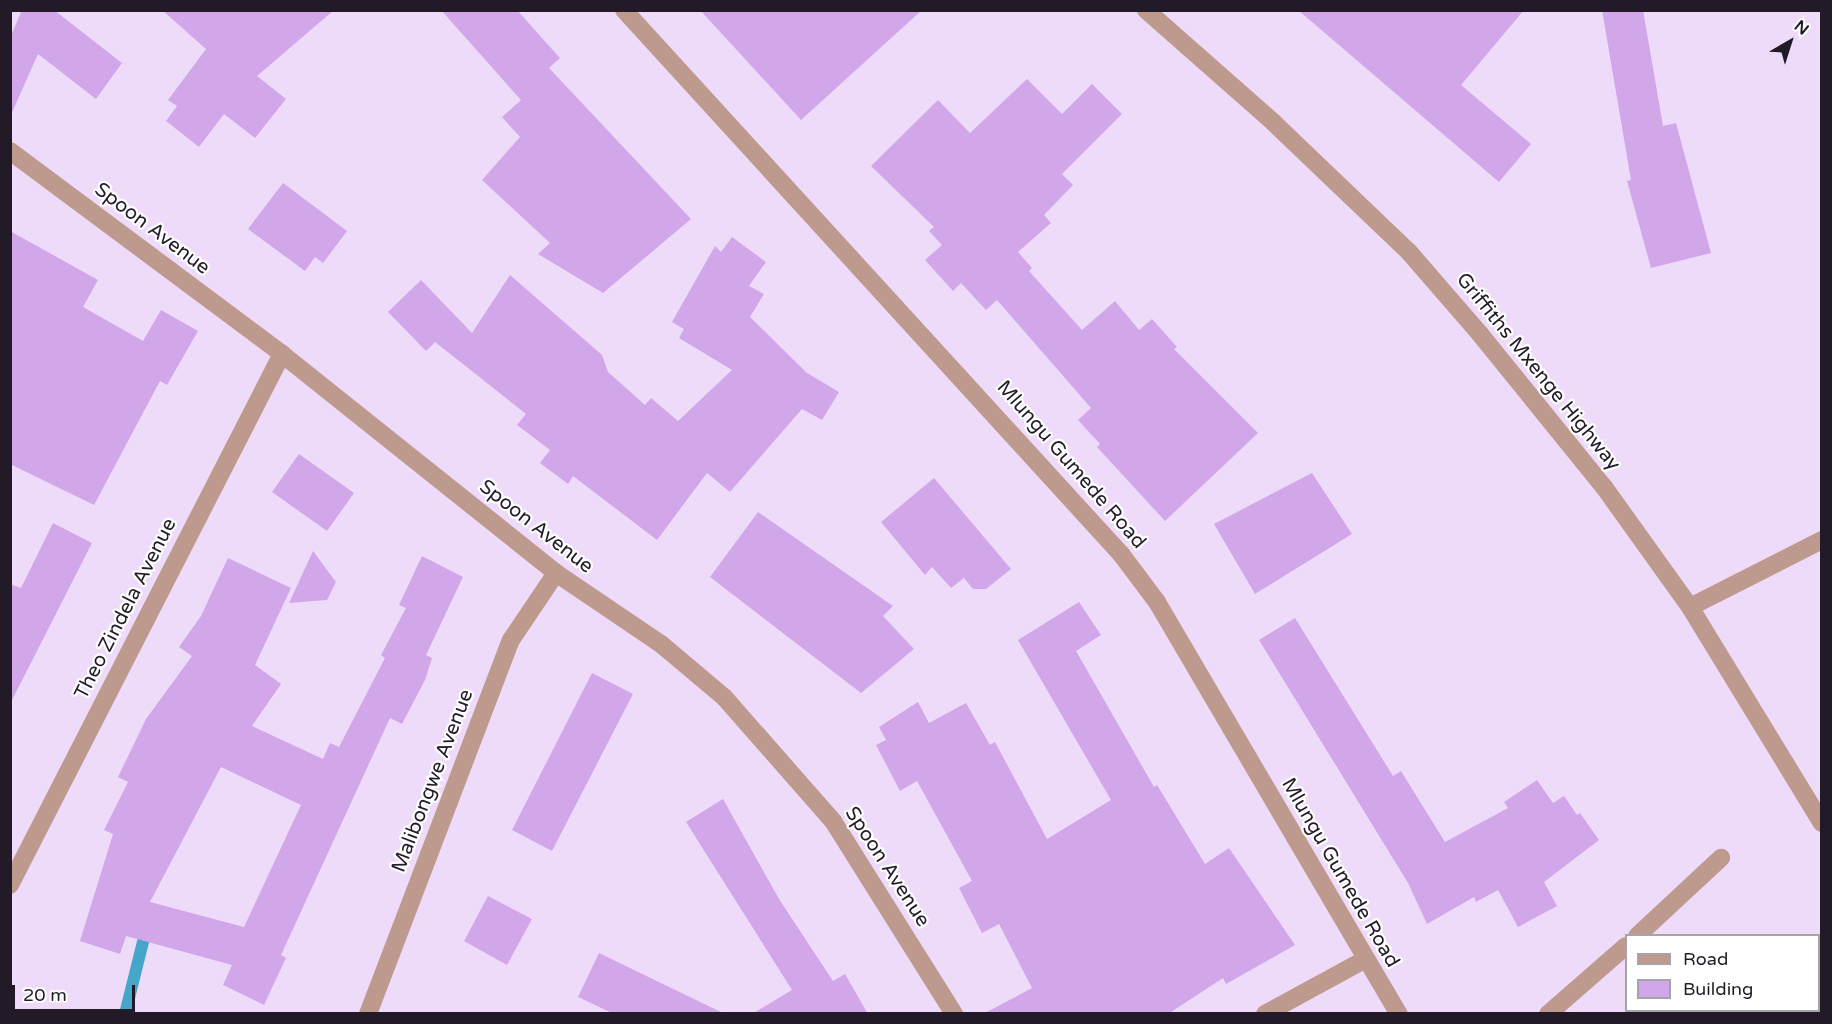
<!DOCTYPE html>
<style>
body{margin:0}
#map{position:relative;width:1832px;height:1024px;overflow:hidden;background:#eedbfa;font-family:"Varela Round",sans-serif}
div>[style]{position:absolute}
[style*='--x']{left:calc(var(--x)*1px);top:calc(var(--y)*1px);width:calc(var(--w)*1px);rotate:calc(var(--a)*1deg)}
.stream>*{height:12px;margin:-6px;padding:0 6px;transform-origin:6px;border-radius:6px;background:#45a6ca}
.building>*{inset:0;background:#d1a7ea}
.minor>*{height:18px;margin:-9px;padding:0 9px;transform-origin:9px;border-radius:9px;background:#be9a8e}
.tertiary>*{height:18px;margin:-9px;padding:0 9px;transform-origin:9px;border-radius:9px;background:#be9a8e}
span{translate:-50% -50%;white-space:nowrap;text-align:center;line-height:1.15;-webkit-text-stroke:4.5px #fff;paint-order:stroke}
.street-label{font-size:20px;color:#221b27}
.frame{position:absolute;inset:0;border:12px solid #221b27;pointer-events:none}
.legend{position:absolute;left:1625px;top:934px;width:195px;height:78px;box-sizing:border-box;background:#fff;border:2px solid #a7a4a9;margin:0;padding:8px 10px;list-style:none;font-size:18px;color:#221b27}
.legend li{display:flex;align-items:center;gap:12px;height:30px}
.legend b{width:30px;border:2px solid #a7a4a9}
.north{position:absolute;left:1760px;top:12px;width:60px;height:60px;-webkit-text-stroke:4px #fff;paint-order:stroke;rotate:39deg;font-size:16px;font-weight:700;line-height:24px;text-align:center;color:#221b27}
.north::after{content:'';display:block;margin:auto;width:21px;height:27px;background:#221b27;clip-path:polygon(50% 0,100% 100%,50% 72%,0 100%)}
.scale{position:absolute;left:12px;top:985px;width:123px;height:27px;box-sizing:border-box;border:3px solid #221b27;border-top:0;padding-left:8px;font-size:18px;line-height:21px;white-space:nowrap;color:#221b27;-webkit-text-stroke:4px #fff;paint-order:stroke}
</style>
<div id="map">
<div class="stream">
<div style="--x:125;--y:1014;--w:91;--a:-76"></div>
</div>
<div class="building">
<div style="clip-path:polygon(22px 10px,54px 10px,122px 63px,96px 99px,38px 54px,10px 117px,10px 38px)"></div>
<div style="clip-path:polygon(162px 10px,334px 10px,257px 76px,286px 99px,255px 138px,224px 114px,199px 147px,166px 121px,177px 106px,168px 100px,206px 49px)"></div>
<div style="clip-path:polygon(441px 10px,517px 10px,560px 58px,549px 68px,691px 219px,603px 293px,538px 254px,550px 243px,482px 180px,520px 137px,502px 117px,521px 100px)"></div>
<div style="clip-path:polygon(700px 10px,922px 10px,801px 120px)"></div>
<div style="clip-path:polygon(1298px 10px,1524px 10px,1461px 85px,1531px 144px,1499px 182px)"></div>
<div style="clip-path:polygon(1602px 10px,1643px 10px,1663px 126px,1676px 123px,1711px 253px,1651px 268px,1627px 181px,1631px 180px)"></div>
<div style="clip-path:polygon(1027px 79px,1062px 114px,1092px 84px,1122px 114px,1062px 174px,1073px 185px,1044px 215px,1051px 223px,1018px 252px,1032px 268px,1029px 271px,1082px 330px,1115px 301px,1139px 330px,1152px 319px,1177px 347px,1174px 349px,1258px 433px,1165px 521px,1097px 447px,1100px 444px,1078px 420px,1091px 408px,997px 300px,986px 310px,961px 283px,953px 291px,925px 260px,942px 245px,929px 231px,934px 227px,871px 166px,938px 100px,970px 133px)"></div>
<div style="clip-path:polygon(283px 183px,347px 231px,323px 263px,315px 257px,305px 271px,248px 229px)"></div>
<div style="clip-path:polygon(10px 231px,98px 280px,83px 307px,143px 341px,161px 310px,198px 331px,167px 385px,160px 381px,94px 505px,10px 464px)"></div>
<div style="clip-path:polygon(732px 237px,766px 262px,749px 286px,764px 294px,750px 317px,807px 373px,839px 392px,822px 420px,802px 409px,730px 492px,707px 473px,657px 540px,573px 476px,568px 484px,540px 463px,550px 450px,517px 425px,526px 414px,435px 342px,426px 351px,388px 312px,421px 280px,472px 333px,510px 275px,602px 355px,608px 372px,645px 405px,651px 398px,678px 421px,732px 370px,679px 338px,684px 329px,672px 322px,715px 246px,721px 252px)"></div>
<div style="clip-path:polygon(299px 454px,354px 493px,327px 531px,272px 492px)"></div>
<div style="clip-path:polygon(1312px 473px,1352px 534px,1255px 594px,1214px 524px)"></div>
<div style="clip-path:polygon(934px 478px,1011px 569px,986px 589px,973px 589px,964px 578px,951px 588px,932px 567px,925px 575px,881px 522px)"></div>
<div style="clip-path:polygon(758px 512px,893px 606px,883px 616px,914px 649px,861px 693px,710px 577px)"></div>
<div style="clip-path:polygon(53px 523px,92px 543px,10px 704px,10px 584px,21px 588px)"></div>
<div style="clip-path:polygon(313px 551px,336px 582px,327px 600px,289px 603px)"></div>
<div style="clip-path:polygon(evenodd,422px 556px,463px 577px,426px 655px,432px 658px,425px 680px,402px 724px,390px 718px,281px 955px,286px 958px,264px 1005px,223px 985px,232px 965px,126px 936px,120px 954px,80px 941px,113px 834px,104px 830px,128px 782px,118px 777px,146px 719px,192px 656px,179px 647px,201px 616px,228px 558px,291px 588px,255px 665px,281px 684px,252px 726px,323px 759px,330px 743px,339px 747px,385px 658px,381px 655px,406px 608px,399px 605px,422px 556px,221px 767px,301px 805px,244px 927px,150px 902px,221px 767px)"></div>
<div style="clip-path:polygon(1079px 602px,1101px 635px,1076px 651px,1154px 787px,1157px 785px,1205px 864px,1229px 848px,1295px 945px,1226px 984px,1223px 978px,1168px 1014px,983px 1014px,1032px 988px,999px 924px,982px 933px,959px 888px,972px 881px,917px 781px,900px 791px,876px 745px,886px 740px,879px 727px,918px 702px,929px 723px,966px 703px,990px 745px,995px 742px,1047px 839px,1111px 800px,1018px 640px)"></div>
<div style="clip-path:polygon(1295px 618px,1393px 776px,1401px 771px,1445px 842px,1508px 808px,1504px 802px,1537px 780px,1553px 803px,1564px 796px,1577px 815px,1580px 813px,1599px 840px,1544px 882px,1557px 906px,1518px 927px,1498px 890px,1476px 902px,1474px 897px,1427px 924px,1408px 883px,1259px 640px)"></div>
<div style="clip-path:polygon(592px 673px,633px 694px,552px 851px,512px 830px)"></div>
<div style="clip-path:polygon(723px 799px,779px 899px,833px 981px,845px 974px,868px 1014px,752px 1014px,792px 990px,686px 822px)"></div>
<div style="clip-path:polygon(488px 896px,532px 919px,507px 965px,464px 941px)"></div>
<div style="clip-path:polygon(599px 953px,725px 1014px,614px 1014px,578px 997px)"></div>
</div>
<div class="minor">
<div style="--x:624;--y:10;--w:737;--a:47.59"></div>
<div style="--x:1121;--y:554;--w:60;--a:53.1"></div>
<div style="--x:1157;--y:602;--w:478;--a:59.6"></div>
<div style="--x:10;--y:151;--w:339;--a:36.7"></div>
<div style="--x:282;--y:354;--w:351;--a:38.6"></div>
<div style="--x:556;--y:573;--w:127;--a:34.1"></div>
<div style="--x:661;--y:644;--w:82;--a:40.1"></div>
<div style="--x:724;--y:697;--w:165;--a:48.7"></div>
<div style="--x:833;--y:821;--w:228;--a:57.9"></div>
<div style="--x:1690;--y:607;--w:148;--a:-26.9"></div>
<div style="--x:10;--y:885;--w:597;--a:-62.88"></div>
<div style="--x:1637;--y:936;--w:115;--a:-42.9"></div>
<div style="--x:368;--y:1014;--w:400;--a:-69.1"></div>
<div style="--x:511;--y:640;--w:81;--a:-56.1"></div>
<div style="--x:1265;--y:1014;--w:113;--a:-28.6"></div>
<div style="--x:1548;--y:1014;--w:103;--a:-41.1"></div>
</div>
<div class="tertiary">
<div style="--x:1146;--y:10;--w:171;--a:41.4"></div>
<div style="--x:1274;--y:123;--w:187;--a:43.7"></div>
<div style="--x:1409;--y:252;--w:108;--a:49.1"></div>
<div style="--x:1480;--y:334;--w:197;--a:51"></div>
<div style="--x:1604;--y:487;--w:148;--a:54.4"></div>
<div style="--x:1690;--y:607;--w:253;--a:58.6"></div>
</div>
<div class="street-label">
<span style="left:152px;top:229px;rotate:37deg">Spoon Avenue</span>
<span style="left:1538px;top:372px;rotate:51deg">Griffiths Mxenge Highway</span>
<span style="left:1071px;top:465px;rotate:49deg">Mlungu Gumede Road</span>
<span style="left:536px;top:527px;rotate:38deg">Spoon Avenue</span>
<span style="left:126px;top:609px;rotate:-63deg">Theo Zindela Avenue</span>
<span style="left:433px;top:781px;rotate:-69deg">Malibongwe Avenue</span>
<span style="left:887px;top:867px;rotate:57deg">Spoon Avenue</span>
<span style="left:1340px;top:873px;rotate:60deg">Mlungu Gumede Road</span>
</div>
<div class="frame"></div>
<ul class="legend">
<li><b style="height:8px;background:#be9a8e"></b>Road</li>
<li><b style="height:16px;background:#d1a7ea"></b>Building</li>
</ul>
<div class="north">N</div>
<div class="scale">20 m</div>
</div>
